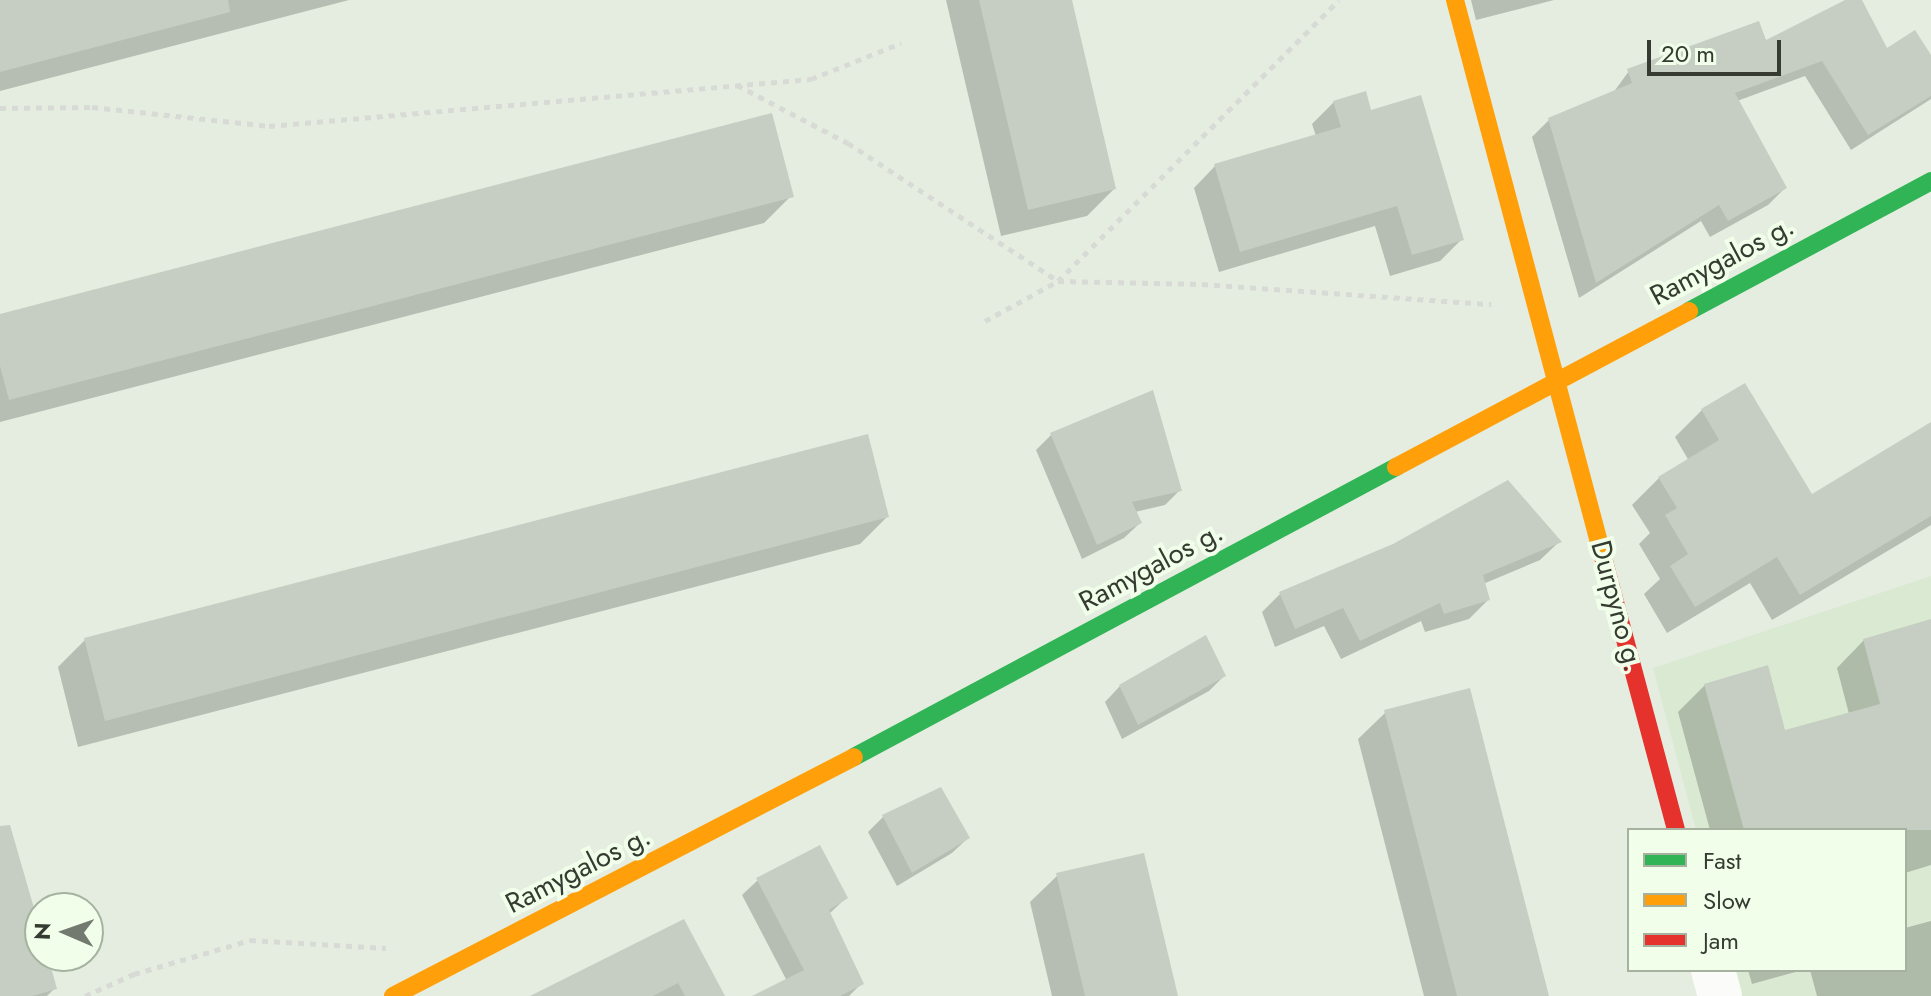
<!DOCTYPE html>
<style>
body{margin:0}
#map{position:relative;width:1931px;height:996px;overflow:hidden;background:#e4eddf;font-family:Jost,sans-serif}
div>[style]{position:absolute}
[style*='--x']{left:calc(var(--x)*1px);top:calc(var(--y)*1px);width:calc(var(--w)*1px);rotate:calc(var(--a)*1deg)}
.built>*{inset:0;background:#daead2}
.shadow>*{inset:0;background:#0003}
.building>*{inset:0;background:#c6cdc2}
.path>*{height:5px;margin-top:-2.5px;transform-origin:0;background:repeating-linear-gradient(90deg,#d8dad6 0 6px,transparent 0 12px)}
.street>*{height:44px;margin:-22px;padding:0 22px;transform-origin:22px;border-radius:22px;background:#fbfcfa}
.fast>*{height:18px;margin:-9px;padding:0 9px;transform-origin:9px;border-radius:9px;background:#30b455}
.slow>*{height:18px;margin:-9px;padding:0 9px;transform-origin:9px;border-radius:9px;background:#ff9f0a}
.jam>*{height:18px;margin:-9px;padding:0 9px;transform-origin:9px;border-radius:9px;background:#e5322d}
span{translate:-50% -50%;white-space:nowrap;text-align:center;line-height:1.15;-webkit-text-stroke:8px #f1ffea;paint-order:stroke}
.street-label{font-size:28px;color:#353b31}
.legend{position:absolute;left:1627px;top:828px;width:280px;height:144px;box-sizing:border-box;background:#f1ffea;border:2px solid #a6b1a0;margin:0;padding:10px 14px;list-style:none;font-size:24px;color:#353b31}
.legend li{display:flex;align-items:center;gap:16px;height:40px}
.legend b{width:40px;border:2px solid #a6b1a0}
.north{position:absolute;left:24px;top:892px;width:80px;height:80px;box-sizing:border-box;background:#f1ffea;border:2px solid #a6b1a0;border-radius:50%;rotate:272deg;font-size:22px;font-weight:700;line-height:32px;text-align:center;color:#353b31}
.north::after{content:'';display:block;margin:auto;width:28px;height:36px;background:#72796e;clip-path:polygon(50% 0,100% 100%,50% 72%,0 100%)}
.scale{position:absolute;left:1647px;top:40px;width:134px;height:36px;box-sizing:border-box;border:4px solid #353b31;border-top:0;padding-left:10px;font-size:24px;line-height:28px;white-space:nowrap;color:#353b31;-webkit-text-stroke:6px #f1ffea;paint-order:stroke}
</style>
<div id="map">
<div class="built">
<div style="clip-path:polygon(1931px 576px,1931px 996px,1741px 996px,1734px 970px,1905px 970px,1905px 830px,1696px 830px,1653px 668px)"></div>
</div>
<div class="shadow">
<div style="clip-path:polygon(0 0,349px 0,0 91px)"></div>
<div style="clip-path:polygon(946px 0,1070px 0,1114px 189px,1087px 216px,1001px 236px)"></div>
<div style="clip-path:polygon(1471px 0,1554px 0,1476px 20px)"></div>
<div style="clip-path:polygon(1849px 0,1860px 0,1886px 51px,1931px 59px,1931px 99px,1851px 150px,1805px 76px,1737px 101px,1785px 188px,1768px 205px,1710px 237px,1701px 221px,1579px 298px,1532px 137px,1549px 120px,1613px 93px,1629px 71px,1765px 43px)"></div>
<div style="clip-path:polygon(1334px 102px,1370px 112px,1461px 240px,1440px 261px,1390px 276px,1375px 226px,1219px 272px,1194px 188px,1215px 166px,1316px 136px,1312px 124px)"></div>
<div style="clip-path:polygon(791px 196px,764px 223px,0 422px,0 316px)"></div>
<div style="clip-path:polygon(1702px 410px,1811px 497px,1931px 424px,1931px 525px,1772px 620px,1750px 583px,1667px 633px,1644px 594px,1660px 579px,1639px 544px,1650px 533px,1632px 505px,1659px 478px,1689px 461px,1675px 437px)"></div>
<div style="clip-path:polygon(1051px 435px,1180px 490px,1165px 505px,1135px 512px,1140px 523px,1124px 538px,1082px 559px,1036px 450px)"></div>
<div style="clip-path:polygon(887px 517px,860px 544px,78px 747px,58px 667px,85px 640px)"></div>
<div style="clip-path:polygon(1559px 542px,1540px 560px,1483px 584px,1488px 600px,1469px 619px,1425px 632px,1421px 621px,1341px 659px,1324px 626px,1275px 647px,1262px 612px,1281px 593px)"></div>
<div style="clip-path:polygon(1931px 621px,1931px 865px,1905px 873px,1905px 830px,1710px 830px,1678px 712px,1705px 685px,1784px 732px,1849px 714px,1837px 668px,1864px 640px)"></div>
<div style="clip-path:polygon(1224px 676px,1209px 691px,1122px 739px,1105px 702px,1120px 686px)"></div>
<div style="clip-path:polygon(1386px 712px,1547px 996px,1424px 996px,1358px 739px)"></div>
<div style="clip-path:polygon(883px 817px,968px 838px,952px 853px,897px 886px,868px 832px)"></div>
<div style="clip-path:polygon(0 861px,40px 936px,40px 956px,46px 956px,55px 988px,47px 996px,0 996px)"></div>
<div style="clip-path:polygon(1058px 875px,1175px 996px,1052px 996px,1030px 902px)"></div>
<div style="clip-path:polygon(758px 880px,846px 898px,829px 914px,862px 983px,849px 996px,766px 996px,787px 981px,742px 895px)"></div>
<div style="clip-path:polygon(1931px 921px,1931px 996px,1817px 996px,1810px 970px,1905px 970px,1905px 928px)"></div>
<div style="clip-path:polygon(683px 922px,723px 996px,535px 996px)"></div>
<div style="clip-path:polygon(1748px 970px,1803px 970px,1752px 984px)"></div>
</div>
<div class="building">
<div style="clip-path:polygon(0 0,228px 0,230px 12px,0 72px)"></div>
<div style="clip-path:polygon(979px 0,1072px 0,1116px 189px,1028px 210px)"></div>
<div style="clip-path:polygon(1845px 0,1862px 0,1887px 48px,1915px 30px,1931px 55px,1931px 96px,1868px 135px,1822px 61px,1735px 93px,1787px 188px,1728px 221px,1719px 205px,1596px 283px,1548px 118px,1632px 83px,1627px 69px,1759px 21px,1766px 40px)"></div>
<div style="clip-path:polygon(1366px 91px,1371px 110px,1421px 95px,1464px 240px,1412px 255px,1397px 206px,1240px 252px,1214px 164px,1341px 127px,1333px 101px)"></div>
<div style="clip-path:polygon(772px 113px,794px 197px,9px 400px,0 366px,0 314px)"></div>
<div style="clip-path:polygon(1745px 383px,1812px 494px,1931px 422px,1931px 516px,1800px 595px,1777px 557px,1695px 607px,1670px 566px,1688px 554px,1665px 515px,1677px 508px,1658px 477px,1719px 440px,1701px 409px)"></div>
<div style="clip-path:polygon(1153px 390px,1182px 491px,1132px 502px,1142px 523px,1097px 545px,1050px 433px)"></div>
<div style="clip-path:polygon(868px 434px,889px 517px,105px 721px,84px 638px)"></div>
<div style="clip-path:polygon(1508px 480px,1562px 542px,1483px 575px,1490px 600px,1444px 614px,1440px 603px,1360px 641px,1343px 608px,1295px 629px,1279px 592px,1393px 544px)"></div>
<div style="clip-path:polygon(1931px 619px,1931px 830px,1744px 830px,1704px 684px,1768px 665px,1785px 730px,1880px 704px,1863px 639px)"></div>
<div style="clip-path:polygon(1206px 635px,1226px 676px,1138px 725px,1119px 685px)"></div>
<div style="clip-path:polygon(1470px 688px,1549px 996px,1457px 996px,1384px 710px)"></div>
<div style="clip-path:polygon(941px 787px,970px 838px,912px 873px,882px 815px)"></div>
<div style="clip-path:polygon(10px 825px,40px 929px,40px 956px,48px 956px,57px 989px,32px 996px,0 996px,0 826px)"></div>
<div style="clip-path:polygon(820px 845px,848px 898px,829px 910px,864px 984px,840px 996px,752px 996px,804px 970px,756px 878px)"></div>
<div style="clip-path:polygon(1144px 853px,1178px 996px,1085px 996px,1056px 873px)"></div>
<div style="clip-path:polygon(684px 919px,725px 996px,685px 996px,678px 983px,653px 996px,530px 996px)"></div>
</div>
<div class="path">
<div style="--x:737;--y:85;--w:125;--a:27.6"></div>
<div style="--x:848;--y:143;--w:251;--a:33.3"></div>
<div style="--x:1058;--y:281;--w:144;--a:1.2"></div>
<div style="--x:1202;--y:284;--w:290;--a:4"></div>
<div style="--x:0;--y:108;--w:92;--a:-0.6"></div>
<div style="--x:92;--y:107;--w:178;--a:6.1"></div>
<div style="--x:269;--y:126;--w:544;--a:-4.96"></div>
<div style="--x:811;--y:79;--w:97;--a:-21.8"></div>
<div style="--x:985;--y:321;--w:83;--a:-28.7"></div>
<div style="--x:1058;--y:281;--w:397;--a:-45"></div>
<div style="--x:85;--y:996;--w:54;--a:-24.2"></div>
<div style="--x:134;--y:974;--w:121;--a:-16.3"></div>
<div style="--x:250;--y:940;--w:136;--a:3.4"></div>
</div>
<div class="street">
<div style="--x:1713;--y:970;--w:27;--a:75"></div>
</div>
<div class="fast">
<div style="--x:1689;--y:311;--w:275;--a:-28.2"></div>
<div style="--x:854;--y:757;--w:615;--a:-28.15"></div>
</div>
<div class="slow">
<div style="--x:1455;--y:0;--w:580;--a:75.13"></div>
<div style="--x:1396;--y:467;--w:332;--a:-28"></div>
<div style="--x:393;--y:996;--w:519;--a:-27.4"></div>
</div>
<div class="jam">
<div style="--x:1604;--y:561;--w:278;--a:75"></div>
</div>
<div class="street-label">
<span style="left:1722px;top:261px;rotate:-28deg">Ramygalos g.</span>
<span style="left:1151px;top:567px;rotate:-28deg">Ramygalos g.</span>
<span style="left:1617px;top:606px;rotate:75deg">Durpyno g.</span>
<span style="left:578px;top:870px;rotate:-27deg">Ramygalos g.</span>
</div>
<ul class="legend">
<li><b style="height:10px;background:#30b455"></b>Fast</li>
<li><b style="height:10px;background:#ff9f0a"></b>Slow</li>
<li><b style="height:10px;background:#e5322d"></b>Jam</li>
</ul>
<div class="north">N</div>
<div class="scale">20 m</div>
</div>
